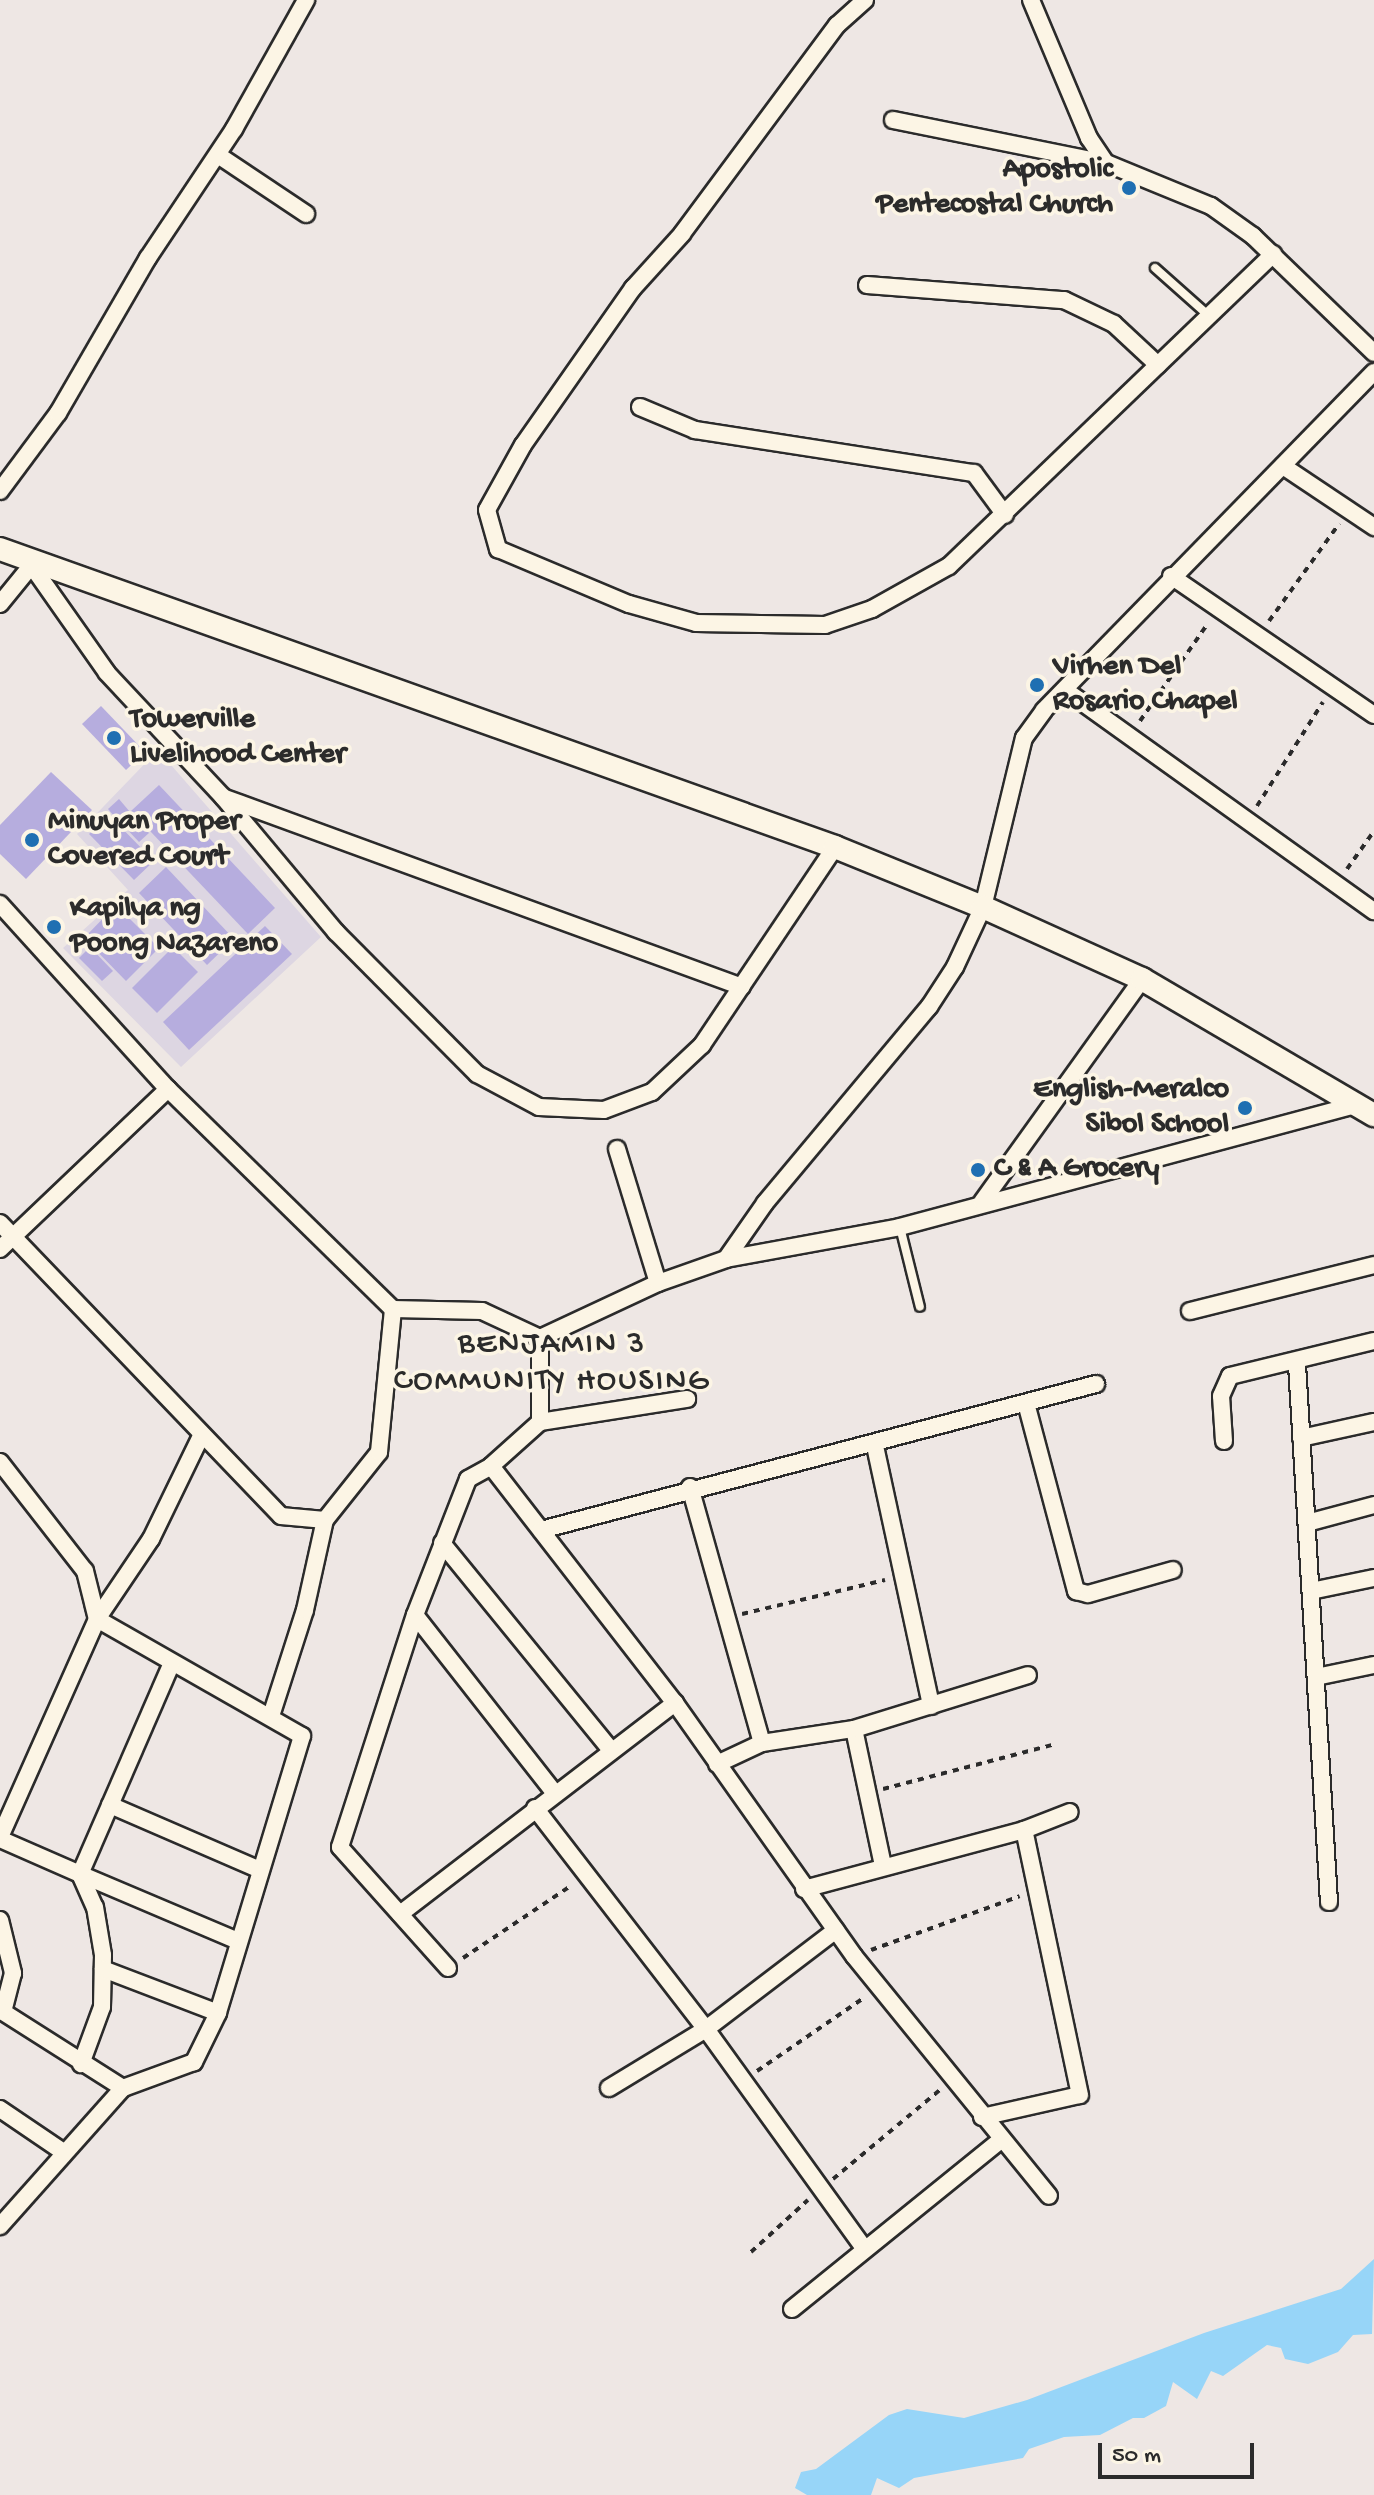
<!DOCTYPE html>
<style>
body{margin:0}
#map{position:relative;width:1374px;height:2495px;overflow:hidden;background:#eee7e4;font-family:"Gochi Hand",sans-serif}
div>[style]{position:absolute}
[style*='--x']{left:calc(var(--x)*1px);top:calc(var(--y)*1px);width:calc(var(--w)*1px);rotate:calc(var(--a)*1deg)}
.built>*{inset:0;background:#ddd6e2}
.water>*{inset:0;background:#97d5f8}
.building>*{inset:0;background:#b6adde}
.path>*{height:4px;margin-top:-2px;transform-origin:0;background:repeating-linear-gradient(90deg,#2b2b2b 0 6px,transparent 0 12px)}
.roads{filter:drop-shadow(2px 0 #2b2b2b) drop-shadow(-2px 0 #2b2b2b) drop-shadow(0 2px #2b2b2b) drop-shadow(0 -2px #2b2b2b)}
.service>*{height:8px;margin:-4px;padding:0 4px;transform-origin:4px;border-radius:4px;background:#fcf5e5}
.minor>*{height:16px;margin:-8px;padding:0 8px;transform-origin:8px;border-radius:8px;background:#fcf5e5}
.tertiary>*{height:22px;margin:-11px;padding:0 11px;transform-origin:11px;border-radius:11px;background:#fcf5e5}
.dots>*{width:22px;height:22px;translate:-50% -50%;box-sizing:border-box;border:4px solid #fcf5e5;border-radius:50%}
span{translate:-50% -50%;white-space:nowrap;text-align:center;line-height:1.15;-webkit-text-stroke:7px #fcf5e5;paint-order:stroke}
.poi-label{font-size:30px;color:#2b2b2b;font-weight:700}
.right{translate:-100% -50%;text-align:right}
.left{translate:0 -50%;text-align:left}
.neighbourhood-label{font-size:32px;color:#2b2b2b;letter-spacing:2px}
.scale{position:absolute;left:1098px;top:2443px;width:156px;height:36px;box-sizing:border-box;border:4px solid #2b2b2b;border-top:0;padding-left:10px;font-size:24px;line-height:28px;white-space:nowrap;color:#2b2b2b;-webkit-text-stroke:6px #fcf5e5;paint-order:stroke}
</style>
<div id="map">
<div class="built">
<div style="clip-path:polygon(158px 750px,321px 937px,181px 1067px,63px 948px,128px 890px,77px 834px)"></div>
</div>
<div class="water">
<div style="clip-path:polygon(1374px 2259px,1372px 2334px,1353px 2335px,1338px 2352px,1308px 2364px,1285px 2359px,1281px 2348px,1267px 2345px,1223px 2376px,1211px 2371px,1197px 2399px,1173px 2382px,1166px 2406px,1144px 2418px,1133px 2418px,1100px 2435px,1064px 2437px,1029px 2449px,1023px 2458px,914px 2478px,899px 2488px,877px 2478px,871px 2495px,807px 2495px,795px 2488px,801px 2472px,816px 2469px,889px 2415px,907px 2409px,964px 2418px,1027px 2400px,1204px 2333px,1341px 2289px)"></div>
</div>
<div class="building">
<div style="clip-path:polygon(101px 706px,145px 752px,126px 770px,82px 724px)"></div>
<div style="clip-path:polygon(51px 772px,92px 810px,26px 879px,0 854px,0 825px)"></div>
<div style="clip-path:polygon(159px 785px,275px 908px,248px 934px,131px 811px)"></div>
<div style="clip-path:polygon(119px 799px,130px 812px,119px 822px,108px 809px)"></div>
<div style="clip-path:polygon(131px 814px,149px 833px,139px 842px,121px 823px)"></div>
<div style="clip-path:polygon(109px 815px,154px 861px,134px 880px,89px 834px)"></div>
<div style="clip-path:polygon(166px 867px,234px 939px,207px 965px,139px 893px)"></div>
<div style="clip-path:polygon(116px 905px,159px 948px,126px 981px,84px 938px)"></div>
<div style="clip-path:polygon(265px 926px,292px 954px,189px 1050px,163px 1022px)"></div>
<div style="clip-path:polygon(90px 947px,113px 971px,102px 981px,79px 958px)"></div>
<div style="clip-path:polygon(173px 947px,198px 972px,157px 1013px,132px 988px)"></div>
</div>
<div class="path">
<div style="--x:1269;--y:621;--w:120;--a:-54.2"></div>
<div style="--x:1140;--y:721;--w:119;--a:-55.2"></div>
<div style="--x:1257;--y:806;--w:123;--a:-57.6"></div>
<div style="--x:1347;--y:869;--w:47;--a:-54.6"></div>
<div style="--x:742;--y:1614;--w:147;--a:-13.4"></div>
<div style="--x:883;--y:1789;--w:175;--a:-14.6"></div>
<div style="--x:871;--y:1950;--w:158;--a:-19.9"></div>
<div style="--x:463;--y:1958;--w:131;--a:-33.8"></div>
<div style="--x:757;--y:2071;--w:131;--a:-34.4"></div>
<div style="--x:833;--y:2179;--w:139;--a:-39.8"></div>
<div style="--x:751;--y:2252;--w:77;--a:-42.4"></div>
</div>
<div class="roads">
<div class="service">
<div style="--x:1155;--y:268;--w:71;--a:41.6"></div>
<div style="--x:900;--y:1227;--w:82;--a:76"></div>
</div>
<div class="minor">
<div style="--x:865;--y:0;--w:38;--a:138"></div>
<div style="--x:837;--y:25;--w:260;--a:126.6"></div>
<div style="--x:682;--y:234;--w:73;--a:132.2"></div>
<div style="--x:633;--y:288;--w:192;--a:125"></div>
<div style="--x:523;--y:445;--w:74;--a:119"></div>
<div style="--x:487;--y:510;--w:41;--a:74.2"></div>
<div style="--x:498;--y:549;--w:142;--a:22.8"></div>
<div style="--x:629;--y:604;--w:70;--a:15.8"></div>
<div style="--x:696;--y:623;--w:129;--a:0.9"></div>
<div style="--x:825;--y:625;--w:50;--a:-18.8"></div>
<div style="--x:872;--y:609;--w:88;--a:-29.2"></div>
<div style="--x:949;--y:566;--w:450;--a:-43.9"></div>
<div style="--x:1031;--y:0;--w:150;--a:67.2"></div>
<div style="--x:1089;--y:138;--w:30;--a:56"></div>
<div style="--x:1106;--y:163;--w:113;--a:22.3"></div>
<div style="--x:1211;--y:206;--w:52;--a:35.5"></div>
<div style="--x:1253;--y:236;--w:168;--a:44"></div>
<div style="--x:893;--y:120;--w:217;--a:11.4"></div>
<div style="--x:218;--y:155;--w:106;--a:33.8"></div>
<div style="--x:867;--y:285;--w:198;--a:4.4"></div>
<div style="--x:1064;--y:300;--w:55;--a:25.6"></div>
<div style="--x:1114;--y:324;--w:60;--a:43"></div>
<div style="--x:640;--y:407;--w:60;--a:22.7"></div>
<div style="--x:695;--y:430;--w:282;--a:8.8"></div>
<div style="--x:974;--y:473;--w:52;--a:53.6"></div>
<div style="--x:1283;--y:466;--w:110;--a:33.8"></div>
<div style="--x:0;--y:491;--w:97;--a:-53.4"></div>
<div style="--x:58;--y:413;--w:179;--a:-59.9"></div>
<div style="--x:148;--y:258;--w:155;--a:-56.3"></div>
<div style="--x:234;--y:129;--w:148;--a:-60.8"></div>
<div style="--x:27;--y:559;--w:139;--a:54.9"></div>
<div style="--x:107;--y:673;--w:170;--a:46.9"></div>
<div style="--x:223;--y:797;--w:176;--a:50.1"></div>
<div style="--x:336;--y:932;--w:200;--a:45.2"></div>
<div style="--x:477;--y:1074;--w:70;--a:28"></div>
<div style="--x:539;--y:1107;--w:65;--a:2.6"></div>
<div style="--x:604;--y:1110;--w:51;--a:-20.6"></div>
<div style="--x:652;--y:1092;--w:69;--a:-43.2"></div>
<div style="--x:702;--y:1045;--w:239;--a:-56.1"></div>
<div style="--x:1171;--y:576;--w:246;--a:34.4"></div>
<div style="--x:0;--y:604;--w:49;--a:-50.8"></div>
<div style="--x:1065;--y:690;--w:380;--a:35.6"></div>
<div style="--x:225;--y:798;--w:550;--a:20.08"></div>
<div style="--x:0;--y:904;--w:250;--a:47.8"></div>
<div style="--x:168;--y:1089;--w:315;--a:44.4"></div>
<div style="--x:393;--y:1309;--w:89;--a:1.3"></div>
<div style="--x:482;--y:1311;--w:64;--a:25"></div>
<div style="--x:540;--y:1338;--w:130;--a:-25"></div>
<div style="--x:658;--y:1283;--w:72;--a:-19.4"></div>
<div style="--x:726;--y:1259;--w:177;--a:-10.4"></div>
<div style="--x:900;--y:1227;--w:474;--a:-15"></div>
<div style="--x:617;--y:1149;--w:140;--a:73"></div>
<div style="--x:982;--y:1202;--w:274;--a:-54.3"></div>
<div style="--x:0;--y:1223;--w:406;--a:46.2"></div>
<div style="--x:281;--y:1516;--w:44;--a:5.2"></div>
<div style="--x:325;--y:1520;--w:87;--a:-51.5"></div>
<div style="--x:379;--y:1452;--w:144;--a:-84.4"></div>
<div style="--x:0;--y:1249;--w:232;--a:-43.6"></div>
<div style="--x:726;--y:1259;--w:68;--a:-55.1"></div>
<div style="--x:765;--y:1203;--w:256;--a:-50.1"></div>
<div style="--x:929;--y:1007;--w:48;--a:-57"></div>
<div style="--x:955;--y:967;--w:66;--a:-65"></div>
<div style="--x:983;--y:907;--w:174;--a:-76.4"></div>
<div style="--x:1024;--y:738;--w:34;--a:-54"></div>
<div style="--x:1044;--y:710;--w:472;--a:-45.7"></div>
<div style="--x:1190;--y:1311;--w:190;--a:-14"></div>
<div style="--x:540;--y:1338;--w:84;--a:90"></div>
<div style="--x:540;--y:1422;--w:149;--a:-8.9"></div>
<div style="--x:1297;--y:1364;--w:539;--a:86.6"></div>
<div style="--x:1026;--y:1403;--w:195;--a:75.1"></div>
<div style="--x:1076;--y:1591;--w:12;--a:14"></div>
<div style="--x:1088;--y:1594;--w:88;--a:-15.8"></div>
<div style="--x:540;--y:1422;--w:66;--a:138.1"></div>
<div style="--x:491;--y:1466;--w:300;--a:52.2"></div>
<div style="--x:675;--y:1703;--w:310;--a:54.7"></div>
<div style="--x:854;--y:1956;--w:309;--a:50.9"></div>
<div style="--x:1301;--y:1438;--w:75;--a:-12.4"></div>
<div style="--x:1224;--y:1441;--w:45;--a:-93.8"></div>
<div style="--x:1221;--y:1396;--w:22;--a:-66"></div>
<div style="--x:1230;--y:1376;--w:148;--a:-13.7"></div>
<div style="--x:875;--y:1446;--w:266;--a:77.8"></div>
<div style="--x:0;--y:1462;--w:138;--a:52.1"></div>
<div style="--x:85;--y:1571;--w:49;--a:76"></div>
<div style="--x:97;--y:1619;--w:236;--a:29.7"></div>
<div style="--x:302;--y:1736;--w:289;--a:106.9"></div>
<div style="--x:218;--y:2013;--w:55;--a:116.1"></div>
<div style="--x:194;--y:2062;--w:76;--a:159.9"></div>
<div style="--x:123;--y:2088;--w:185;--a:131.7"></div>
<div style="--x:690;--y:1487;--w:266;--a:74.3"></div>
<div style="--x:1307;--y:1523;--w:69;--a:-15"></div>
<div style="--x:541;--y:1530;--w:574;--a:-14.74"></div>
<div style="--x:442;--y:1543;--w:267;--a:50.8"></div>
<div style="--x:1311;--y:1591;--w:64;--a:-11.7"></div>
<div style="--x:415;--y:1615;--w:225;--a:51.9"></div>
<div style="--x:171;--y:1665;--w:228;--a:113.5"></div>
<div style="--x:80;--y:1874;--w:172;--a:23"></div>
<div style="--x:1316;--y:1677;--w:59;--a:-11.7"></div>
<div style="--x:271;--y:1716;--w:111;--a:-72.2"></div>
<div style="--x:305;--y:1610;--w:92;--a:-77.5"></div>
<div style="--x:854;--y:1729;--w:139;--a:78"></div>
<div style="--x:717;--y:1764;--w:50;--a:-25"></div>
<div style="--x:762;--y:1743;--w:93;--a:-8.7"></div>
<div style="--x:854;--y:1729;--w:182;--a:-17.2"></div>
<div style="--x:110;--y:1805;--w:163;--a:23.4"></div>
<div style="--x:535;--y:1808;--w:279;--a:52.3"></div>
<div style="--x:706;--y:2029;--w:270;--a:54.2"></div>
<div style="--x:0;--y:1837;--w:239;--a:-66"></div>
<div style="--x:97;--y:1619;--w:97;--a:-56"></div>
<div style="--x:151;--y:1539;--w:114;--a:-64.1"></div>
<div style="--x:0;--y:1839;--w:87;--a:23.6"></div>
<div style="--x:80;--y:1874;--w:36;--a:66"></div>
<div style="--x:95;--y:1907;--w:49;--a:80.5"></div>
<div style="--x:103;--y:1955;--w:52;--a:91.1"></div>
<div style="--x:102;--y:2007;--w:61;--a:110.2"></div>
<div style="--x:804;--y:1889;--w:228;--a:-15"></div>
<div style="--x:1024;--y:1830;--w:49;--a:-21.4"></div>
<div style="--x:400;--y:1914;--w:347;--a:-37.5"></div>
<div style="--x:0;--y:1920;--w:55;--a:76.2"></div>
<div style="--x:13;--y:1973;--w:40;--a:104.4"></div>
<div style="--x:448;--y:1968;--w:162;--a:-131.8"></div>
<div style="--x:340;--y:1847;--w:244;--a:-72.1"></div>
<div style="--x:415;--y:1615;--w:146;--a:-68.7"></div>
<div style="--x:468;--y:1479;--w:26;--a:-29"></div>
<div style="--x:103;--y:1969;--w:123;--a:20.9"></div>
<div style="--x:0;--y:2010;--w:146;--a:32.4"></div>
<div style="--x:609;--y:2088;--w:114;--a:-31.3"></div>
<div style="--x:706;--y:2029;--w:163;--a:-37.3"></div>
<div style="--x:0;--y:2109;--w:75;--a:34.1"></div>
<div style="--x:982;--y:2117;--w:100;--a:-12.7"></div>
<div style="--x:1080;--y:2095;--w:271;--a:-101.9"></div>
<div style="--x:792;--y:2309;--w:269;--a:-39"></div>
</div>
<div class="tertiary">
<div style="--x:0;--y:549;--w:887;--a:19.64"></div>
<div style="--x:835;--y:847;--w:160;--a:22.1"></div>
<div style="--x:983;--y:907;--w:175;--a:24.4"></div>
<div style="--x:1142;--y:979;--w:269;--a:30.4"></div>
</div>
</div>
<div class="dots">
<div style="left:1129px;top:188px;background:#1f6fb2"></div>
<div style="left:1037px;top:685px;background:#1f6fb2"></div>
<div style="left:114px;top:738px;background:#1f6fb2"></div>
<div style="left:32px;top:840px;background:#1f6fb2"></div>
<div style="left:54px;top:927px;background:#1f6fb2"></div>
<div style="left:1245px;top:1108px;background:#1f6fb2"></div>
<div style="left:978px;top:1170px;background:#1f6fb2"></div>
</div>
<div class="poi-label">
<span class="right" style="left:1113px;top:188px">Apostolic<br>Pentecostal Church</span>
<span class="left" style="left:1053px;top:685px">Virhen Del<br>Rosario Chapel</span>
<span class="left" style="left:130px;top:738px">Towerville<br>Livelihood Center</span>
<span class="left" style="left:48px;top:840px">Minuyan Proper<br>Covered Court</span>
<span class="left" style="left:70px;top:927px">Kapilya ng<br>Poong Nazareno</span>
<span class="right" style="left:1229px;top:1108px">English-Meralco<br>Sibol School</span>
<span class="left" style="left:994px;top:1170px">C &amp; A Grocery</span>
</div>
<div class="neighbourhood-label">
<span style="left:552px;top:1364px">BENJAMIN 3<br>COMMUNITY HOUSING</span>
</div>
<div class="scale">50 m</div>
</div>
